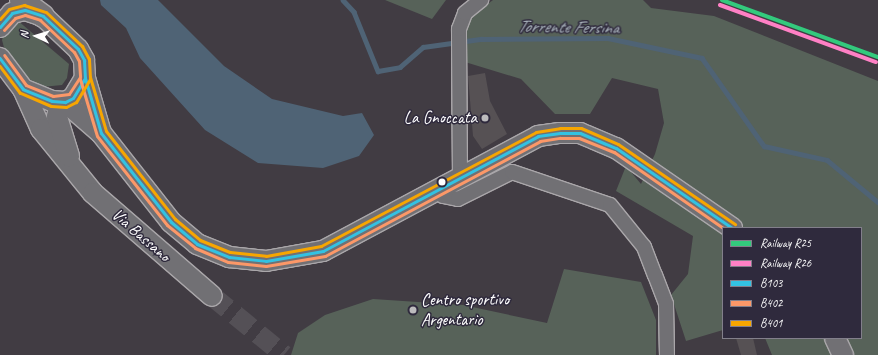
<!DOCTYPE html>
<style>
body{margin:0}
#map{position:relative;width:878px;height:355px;overflow:hidden;background:#413c43;font-family:Caveat,sans-serif}
div>[style]{position:absolute}
[style*='--x']{left:calc(var(--x)*1px);top:calc(var(--y)*1px);width:calc(var(--w)*1px);rotate:calc(var(--a)*1deg)}
.green>*{inset:0;background:#576259}
.water>*{inset:0;background:#4f6375}
.stream>*{height:4.5px;margin:-2.25px;padding:0 2.25px;transform-origin:2.25px;border-radius:2.25px;background:#4f6375}
.building>*{inset:0;background:#565154}
.secondary-tunnel>*{height:20px;margin-top:-10px;transform-origin:0;background:repeating-linear-gradient(90deg,#545056 0 20px,transparent 0 30px)}
.roads{filter:drop-shadow(1px 0 #aaa7aa) drop-shadow(-1px 0 #aaa7aa) drop-shadow(0 1px #aaa7aa) drop-shadow(0 -1px #aaa7aa)}
.street>*{height:14px;margin:-7px;padding:0 7px;transform-origin:7px;border-radius:7px;background:#717074}
.secondary>*{height:20px;margin:-10px;padding:0 10px;transform-origin:10px;border-radius:10px;background:#717074}
.highway>*{height:22px;margin:-11px;padding:0 11px;transform-origin:11px;border-radius:11px;background:#767376}
.bus-1>*{height:3px;margin:-1.5px;padding:0 1.5px;transform-origin:1.5px;border-radius:1.5px;background:#33c2e2}
.bus-2>*{height:3px;margin:-1.5px;padding:0 1.5px;transform-origin:1.5px;border-radius:1.5px;background:#fc9868}
.bus-3>*{height:3px;margin:-1.5px;padding:0 1.5px;transform-origin:1.5px;border-radius:1.5px;background:#f7a600}
.rail-1>*{height:4px;margin:-2px;padding:0 2px;transform-origin:2px;border-radius:2px;background:#33ca7d}
.rail-2>*{height:4px;margin:-2px;padding:0 2px;transform-origin:2px;border-radius:2px;background:#ff80c5}
.dots>*{width:11px;height:11px;translate:-50% -50%;box-sizing:border-box;border:2px solid #2f2a3d;border-radius:50%}
span{translate:-50% -50%;white-space:nowrap;text-align:center;line-height:1.15;-webkit-text-stroke:3px #2f2a3d;paint-order:stroke}
.poi-label{font-size:17px;color:#fff}
.right{translate:-100% -50%;text-align:right}
.left{translate:0 -50%;text-align:left}
.street-label{font-size:17px;color:#fff}
.water-label{font-size:18px;color:#b0bbc3;font-style:italic}
.legend{position:absolute;left:722px;top:227px;width:140px;height:112px;box-sizing:border-box;background:#2f2a3d;border:1px solid #827f8b;margin:0;padding:5px 7px;list-style:none;font-size:12px;color:#fff}
.legend li{display:flex;align-items:center;gap:8px;height:20px}
.legend b{width:20px;border:1px solid #827f8b}
.north{position:absolute;left:16px;top:16px;width:40px;height:40px;-webkit-text-stroke:3px #2f2a3d;paint-order:stroke;rotate:274deg;font-size:11px;font-weight:700;line-height:16px;text-align:center;color:#fff}
.north::after{content:'';display:block;margin:auto;width:14px;height:18px;background:#fff;clip-path:polygon(50% 0,100% 100%,50% 72%,0 100%)}
</style>
<div id="map">
<div class="green">
<div style="clip-path:polygon(385px 0,446px 0,432px 19px)"></div>
<div style="clip-path:polygon(493px 0,643px 0,651px 8px,714px 16px,878px 81px,878px 355px,772px 355px,765px 338px,861px 338px,861px 228px,723px 228px,723px 330px,686px 341px,671px 295px,688px 274px,693px 236px,616px 191px,626px 166px,641px 184px,655px 154px,664px 123px,658px 89px,612px 78px,590px 114px,555px 114px,521px 79px,465px 62px,465px 21px)"></div>
<div style="clip-path:polygon(17px 20px,69px 64px,67px 78px,62px 85px,42px 87px,17px 71px,6px 55px,2px 40px,5px 30px)"></div>
<div style="clip-path:polygon(564px 269px,641px 282px,656px 320px,656px 355px,291px 355px,298px 333px,325px 315px,373px 299px,463px 305px,547px 323px)"></div>
</div>
<div class="water">
<div style="clip-path:polygon(100px 0,158px 0,224px 66px,272px 99px,343px 116px,362px 113px,374px 135px,359px 156px,323px 168px,258px 163px,205px 130px,140px 58px,126px 28px,101px 5px)"></div>
</div>
<div class="stream">
<div style="--x:343;--y:0;--w:16;--a:47"></div>
<div style="--x:354;--y:12;--w:64;--a:67.9"></div>
<div style="--x:378;--y:71;--w:22;--a:-10"></div>
<div style="--x:400;--y:67;--w:30;--a:-41"></div>
<div style="--x:423;--y:47;--w:59;--a:-7.9"></div>
<div style="--x:481;--y:39;--w:127;--a:-0.5"></div>
<div style="--x:608;--y:38;--w:96;--a:12"></div>
<div style="--x:702;--y:58;--w:108;--a:54.8"></div>
<div style="--x:764;--y:146;--w:65;--a:12.5"></div>
<div style="--x:827;--y:160;--w:66;--a:39.5"></div>
</div>
<div class="building">
<div style="clip-path:polygon(485px 73px,490px 101px,507px 134px,482px 149px,473px 136px,468px 76px)"></div>
<div style="clip-path:polygon(736px 338px,753px 338px,757px 355px,741px 355px)"></div>
</div>
<div class="secondary-tunnel">
<div style="--x:212;--y:296;--w:93;--a:39.3"></div>
</div>
<div class="roads">
<div class="street">
<div style="--x:460;--y:178;--w:149;--a:-90.4"></div>
<div style="--x:459;--y:29;--w:17;--a:-69"></div>
<div style="--x:465;--y:13;--w:21;--a:-39"></div>
<div style="--x:439;--y:190;--w:7;--a:56"></div>
<div style="--x:443;--y:196;--w:15;--a:11"></div>
<div style="--x:458;--y:199;--w:60;--a:-26.6"></div>
<div style="--x:512;--y:172;--w:103;--a:18.6"></div>
<div style="--x:610;--y:205;--w:54;--a:51"></div>
<div style="--x:644;--y:247;--w:30;--a:69"></div>
<div style="--x:655;--y:275;--w:31;--a:69"></div>
<div style="--x:666;--y:304;--w:51;--a:88.9"></div>
</div>
<div class="secondary">
<div style="--x:0;--y:27;--w:18;--a:-49"></div>
<div style="--x:12;--y:13;--w:13;--a:-13"></div>
<div style="--x:25;--y:10;--w:19;--a:18"></div>
<div style="--x:43;--y:16;--w:48;--a:43.3"></div>
<div style="--x:78;--y:49;--w:13;--a:61"></div>
<div style="--x:84;--y:60;--w:18;--a:87"></div>
<div style="--x:85;--y:78;--w:23;--a:121"></div>
<div style="--x:73;--y:98;--w:9;--a:153"></div>
<div style="--x:65;--y:102;--w:13;--a:-176"></div>
<div style="--x:52;--y:101;--w:31;--a:-158"></div>
<div style="--x:23;--y:89;--w:39;--a:-127"></div>
<div style="--x:85;--y:78;--w:57;--a:73.8"></div>
<div style="--x:23;--y:89;--w:44;--a:65.8"></div>
<div style="--x:41;--y:129;--w:82;--a:50.9"></div>
<div style="--x:93;--y:193;--w:157;--a:40.9"></div>
<div style="--x:60;--y:102;--w:15;--a:101"></div>
<div style="--x:57;--y:117;--w:41;--a:72.9"></div>
<div style="--x:65;--y:102;--w:48;--a:40.7"></div>
<div style="--x:101;--y:133;--w:113;--a:51.8"></div>
<div style="--x:171;--y:222;--w:34;--a:40"></div>
<div style="--x:197;--y:244;--w:35;--a:22"></div>
<div style="--x:229;--y:257;--w:37;--a:6"></div>
<div style="--x:266;--y:261;--w:58;--a:-10"></div>
<div style="--x:323;--y:251;--w:244;--a:-28.1"></div>
<div style="--x:538;--y:136;--w:22;--a:-8"></div>
<div style="--x:560;--y:133;--w:20;--a:0"></div>
<div style="--x:580;--y:133;--w:39;--a:23"></div>
<div style="--x:616;--y:148;--w:141;--a:34.6"></div>
<div style="--x:835;--y:338;--w:19;--a:65"></div>
</div>
<div class="highway">
<div style="--x:21;--y:0;--w:27;--a:36"></div>
</div>
</div>
<div class="bus-1">
<div style="--x:0;--y:27;--w:18;--a:-49"></div>
<div style="--x:12;--y:13;--w:13;--a:-13"></div>
<div style="--x:25;--y:10;--w:19;--a:18"></div>
<div style="--x:43;--y:16;--w:48;--a:43.3"></div>
<div style="--x:78;--y:49;--w:13;--a:61"></div>
<div style="--x:84;--y:60;--w:18;--a:87"></div>
<div style="--x:85;--y:78;--w:23;--a:121"></div>
<div style="--x:73;--y:98;--w:9;--a:153"></div>
<div style="--x:65;--y:102;--w:13;--a:-176"></div>
<div style="--x:52;--y:101;--w:31;--a:-158"></div>
<div style="--x:23;--y:89;--w:39;--a:-127"></div>
<div style="--x:85;--y:78;--w:57;--a:73.8"></div>
<div style="--x:101;--y:133;--w:113;--a:51.8"></div>
<div style="--x:171;--y:222;--w:34;--a:40"></div>
<div style="--x:197;--y:244;--w:35;--a:22"></div>
<div style="--x:229;--y:257;--w:37;--a:6"></div>
<div style="--x:266;--y:261;--w:58;--a:-10"></div>
<div style="--x:323;--y:251;--w:244;--a:-28.1"></div>
<div style="--x:538;--y:136;--w:22;--a:-8"></div>
<div style="--x:560;--y:133;--w:20;--a:0"></div>
<div style="--x:580;--y:133;--w:39;--a:23"></div>
<div style="--x:616;--y:148;--w:141;--a:34.6"></div>
</div>
<div class="bus-2">
<div style="--x:4;--y:30;--w:16;--a:-47"></div>
<div style="--x:15;--y:18;--w:10;--a:-17"></div>
<div style="--x:25;--y:15;--w:16;--a:18"></div>
<div style="--x:40;--y:20;--w:47;--a:43.3"></div>
<div style="--x:74;--y:52;--w:10;--a:61"></div>
<div style="--x:79;--y:61;--w:16;--a:86"></div>
<div style="--x:80;--y:77;--w:20;--a:123"></div>
<div style="--x:69;--y:94;--w:16;--a:173"></div>
<div style="--x:53;--y:96;--w:29;--a:-158"></div>
<div style="--x:26;--y:85;--w:37;--a:-126"></div>
<div style="--x:80;--y:79;--w:59;--a:73.4"></div>
<div style="--x:97;--y:136;--w:113;--a:51.8"></div>
<div style="--x:167;--y:225;--w:36;--a:39"></div>
<div style="--x:195;--y:248;--w:36;--a:23"></div>
<div style="--x:228;--y:262;--w:38;--a:6"></div>
<div style="--x:266;--y:266;--w:60;--a:-9.6"></div>
<div style="--x:325;--y:256;--w:244;--a:-28.1"></div>
<div style="--x:540;--y:141;--w:20;--a:-9"></div>
<div style="--x:560;--y:138;--w:19;--a:0"></div>
<div style="--x:579;--y:138;--w:38;--a:22"></div>
<div style="--x:614;--y:152;--w:133;--a:34.9"></div>
</div>
<div class="bus-3">
<div style="--x:0;--y:19;--w:13;--a:-48"></div>
<div style="--x:9;--y:9;--w:16;--a:-15"></div>
<div style="--x:24;--y:5;--w:23;--a:18"></div>
<div style="--x:46;--y:12;--w:50;--a:43.4"></div>
<div style="--x:82;--y:46;--w:15;--a:62"></div>
<div style="--x:89;--y:59;--w:20;--a:87"></div>
<div style="--x:90;--y:79;--w:27;--a:121"></div>
<div style="--x:76;--y:102;--w:11;--a:153"></div>
<div style="--x:66;--y:107;--w:15;--a:-176"></div>
<div style="--x:51;--y:106;--w:34;--a:-157"></div>
<div style="--x:20;--y:93;--w:34;--a:-127"></div>
<div style="--x:90;--y:77;--w:56;--a:73.5"></div>
<div style="--x:106;--y:131;--w:112;--a:51.9"></div>
<div style="--x:175;--y:219;--w:33;--a:40"></div>
<div style="--x:200;--y:240;--w:32;--a:22"></div>
<div style="--x:230;--y:252;--w:36;--a:6"></div>
<div style="--x:266;--y:256;--w:56;--a:-10.3"></div>
<div style="--x:321;--y:246;--w:243;--a:-27.9"></div>
<div style="--x:536;--y:132;--w:24;--a:-9"></div>
<div style="--x:560;--y:128;--w:21;--a:0"></div>
<div style="--x:581;--y:128;--w:40;--a:23.4"></div>
<div style="--x:618;--y:144;--w:142;--a:34.4"></div>
</div>
<div class="rail-1">
<div style="--x:722;--y:0;--w:166;--a:20.1"></div>
</div>
<div class="rail-2">
<div style="--x:720;--y:5;--w:166;--a:20.1"></div>
</div>
<div class="dots">
<div style="left:485px;top:118px;background:#bcbbbd"></div>
<div style="left:442px;top:182px;background:#fff"></div>
<div style="left:413px;top:310px;background:#bcbbbd"></div>
</div>
<div class="poi-label">
<span class="right" style="left:477px;top:118px">La Gnoccata</span>
<span class="left" style="left:421px;top:310px">Centro sportivo<br>Argentario</span>
</div>
<div class="street-label">
<span style="left:141px;top:235px;rotate:41deg">Via Bassano</span>
</div>
<div class="water-label">
<span style="left:568px;top:27px;rotate:1deg">Torrente Fersina</span>
</div>
<ul class="legend">
<li><b style="height:5px;background:#33ca7d"></b>Railway R25</li>
<li><b style="height:5px;background:#ff80c5"></b>Railway R26</li>
<li><b style="height:5px;background:#33c2e2"></b>B103</li>
<li><b style="height:5px;background:#fc9868"></b>B402</li>
<li><b style="height:5px;background:#f7a600"></b>B401</li>
</ul>
<div class="north">N</div>
</div>
